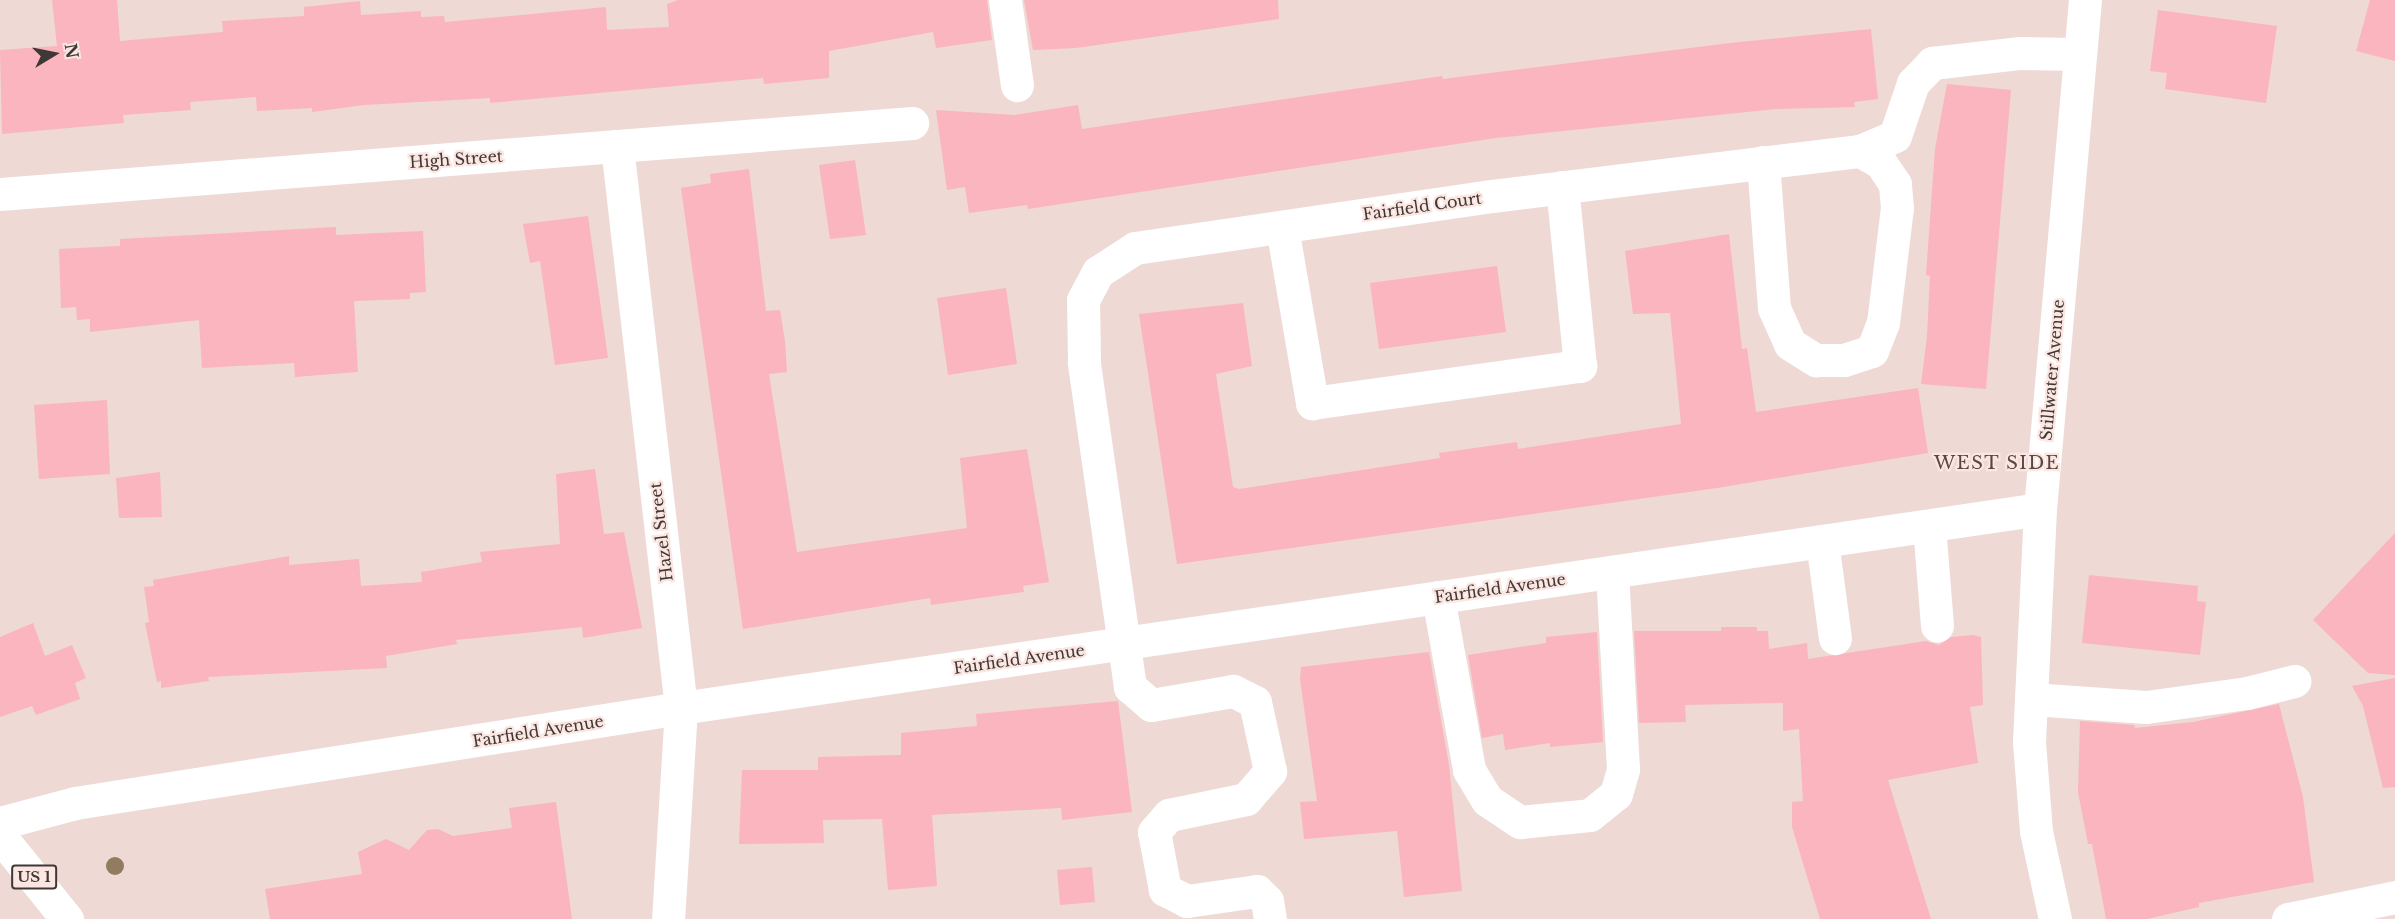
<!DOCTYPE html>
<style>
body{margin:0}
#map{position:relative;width:2395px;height:919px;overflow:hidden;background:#eed9d4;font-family:"Libre Baskerville",serif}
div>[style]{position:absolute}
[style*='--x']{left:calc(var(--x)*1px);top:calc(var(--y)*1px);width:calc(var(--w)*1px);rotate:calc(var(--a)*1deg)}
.building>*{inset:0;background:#fab5be}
.minor>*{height:33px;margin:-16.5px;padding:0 16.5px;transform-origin:16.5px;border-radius:16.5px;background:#fff}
.major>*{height:33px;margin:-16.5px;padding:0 16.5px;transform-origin:16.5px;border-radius:16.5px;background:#fff}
.trees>*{width:18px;height:18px;margin:-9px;border-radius:50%;background:#917c5f}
span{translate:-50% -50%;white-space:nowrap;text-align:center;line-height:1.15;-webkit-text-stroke:4.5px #fbe6e1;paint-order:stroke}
.shield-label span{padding:2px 4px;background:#fbe6e1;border:2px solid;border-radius:4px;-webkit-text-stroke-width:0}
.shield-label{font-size:15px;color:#403836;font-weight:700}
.street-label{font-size:16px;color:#403836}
.neighbourhood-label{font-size:18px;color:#584743;letter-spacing:1.5px}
.north{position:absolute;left:24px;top:24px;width:60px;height:60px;-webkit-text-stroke:4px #fbe6e1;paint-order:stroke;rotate:80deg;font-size:16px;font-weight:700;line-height:24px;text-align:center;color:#403836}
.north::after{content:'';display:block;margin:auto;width:21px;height:27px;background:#403836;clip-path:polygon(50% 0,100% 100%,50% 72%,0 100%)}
</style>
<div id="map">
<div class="building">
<div style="clip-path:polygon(52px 0,117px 0,120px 41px,223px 32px,222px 21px,304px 16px,304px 7px,360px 1px,361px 15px,421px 11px,421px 17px,444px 16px,445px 22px,606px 7px,607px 30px,669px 27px,667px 4px,678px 0,987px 0,992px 40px,936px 48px,933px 32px,829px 51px,829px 78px,764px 84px,763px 78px,490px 103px,490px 98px,364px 105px,312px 112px,312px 108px,257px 111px,256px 97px,190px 102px,191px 110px,123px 115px,124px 123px,2px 134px,0 50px,57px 46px)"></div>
<div style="clip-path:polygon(1024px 0,1278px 0,1279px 19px,1076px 48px,1033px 50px)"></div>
<div style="clip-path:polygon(2370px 0,2395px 0,2395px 61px,2356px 51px)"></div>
<div style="clip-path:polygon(2158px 10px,2277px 26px,2266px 103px,2165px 89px,2167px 73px,2150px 71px)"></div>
<div style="clip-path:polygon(1871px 29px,1878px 99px,1854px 102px,1855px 107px,1776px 109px,1496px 138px,1028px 209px,1027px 205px,969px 213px,965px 187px,947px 190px,936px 110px,1015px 115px,1078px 105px,1082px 129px,1442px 76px,1443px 79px,1730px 43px)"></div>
<div style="clip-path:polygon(1947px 84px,2011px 90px,1986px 389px,1921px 384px,1927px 336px,1930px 276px,1926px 275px,1935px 149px)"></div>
<div style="clip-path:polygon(855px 160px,866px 235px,830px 239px,819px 165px)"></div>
<div style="clip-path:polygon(749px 169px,766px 311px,780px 310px,785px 341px,787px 372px,769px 374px,797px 552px,967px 528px,960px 458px,1027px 449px,1049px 582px,1023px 586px,1024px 592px,931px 605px,930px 598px,743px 629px,681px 188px,711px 183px,710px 174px)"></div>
<div style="clip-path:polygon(588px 216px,608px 358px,555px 365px,540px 261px,530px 263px,523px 224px)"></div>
<div style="clip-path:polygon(336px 227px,336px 235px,423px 231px,426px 292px,410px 293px,410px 299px,354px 301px,358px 372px,295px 377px,294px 363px,202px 368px,199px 320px,90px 332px,90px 319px,77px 320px,76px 307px,61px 308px,59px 249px,120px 246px,120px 239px)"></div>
<div style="clip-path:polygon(1729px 234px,1742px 349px,1747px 348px,1756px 412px,1918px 388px,1928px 453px,1717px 488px,1177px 564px,1139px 314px,1243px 303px,1252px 366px,1216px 374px,1233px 487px,1239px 489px,1440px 458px,1439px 453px,1517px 442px,1518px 449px,1681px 424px,1670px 313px,1633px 314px,1625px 251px)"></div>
<div style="clip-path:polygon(1497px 266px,1506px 332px,1379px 349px,1370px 283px)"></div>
<div style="clip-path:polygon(1006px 288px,1017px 364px,948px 375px,937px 298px)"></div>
<div style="clip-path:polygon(107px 400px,110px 474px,39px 479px,34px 405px)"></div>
<div style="clip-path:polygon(595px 469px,604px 534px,624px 532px,642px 628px,583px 638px,582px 627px,456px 640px,457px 644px,386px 656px,387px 668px,208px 677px,209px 681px,161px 688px,161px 681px,157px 682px,145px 623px,149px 622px,144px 587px,154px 586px,153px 580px,289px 556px,289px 565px,359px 559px,361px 586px,422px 582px,421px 572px,482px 562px,480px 552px,560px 544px,556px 474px)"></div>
<div style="clip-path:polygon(160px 472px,162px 517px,119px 518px,116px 478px)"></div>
<div style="clip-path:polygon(2395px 533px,2395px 675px,2368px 673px,2313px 620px)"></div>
<div style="clip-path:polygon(2089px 575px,2198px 586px,2197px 601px,2206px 602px,2200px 655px,2082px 643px)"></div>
<div style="clip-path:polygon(33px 623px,45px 656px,72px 645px,86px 678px,75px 683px,80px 699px,36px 715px,32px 706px,0 717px,0 637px)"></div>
<div style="clip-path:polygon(1721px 627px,1757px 627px,1757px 631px,1768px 631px,1769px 649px,1807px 643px,1808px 659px,1926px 641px,1939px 645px,1951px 637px,1973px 635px,1981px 637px,1983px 705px,1970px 707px,1978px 763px,1888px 780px,1931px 919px,1820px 919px,1792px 827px,1792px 802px,1803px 801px,1799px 729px,1783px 731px,1783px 703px,1685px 705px,1686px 722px,1639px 723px,1634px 631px,1721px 631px)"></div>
<div style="clip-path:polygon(1597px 632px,1603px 742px,1550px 747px,1550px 743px,1505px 750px,1503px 734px,1482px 738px,1468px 655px,1546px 643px,1546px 637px)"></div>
<div style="clip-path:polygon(1429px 652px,1449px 765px,1462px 891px,1404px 897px,1397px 831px,1304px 839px,1300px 802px,1317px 801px,1300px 679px,1301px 667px)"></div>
<div style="clip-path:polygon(2395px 678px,2395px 787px,2383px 788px,2363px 706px,2352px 686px)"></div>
<div style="clip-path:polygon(1118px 701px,1132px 812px,1062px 820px,1061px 808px,932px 815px,937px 886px,888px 890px,882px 819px,823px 820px,824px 843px,739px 844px,742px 770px,818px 770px,818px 757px,901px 755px,901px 733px,977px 726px,976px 714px)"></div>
<div style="clip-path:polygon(2279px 704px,2303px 797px,2314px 882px,2199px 903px,2199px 907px,2147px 919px,2106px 919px,2092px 844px,2088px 844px,2078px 792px,2080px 721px,2134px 725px,2135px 728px,2193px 722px)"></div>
<div style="clip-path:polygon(556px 802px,572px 919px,270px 919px,265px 889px,362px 874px,358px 852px,386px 839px,409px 850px,427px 830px,438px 829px,453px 836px,512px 828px,509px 808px)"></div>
<div style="clip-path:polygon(1092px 867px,1095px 902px,1060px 905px,1057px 870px)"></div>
</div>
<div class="minor">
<div style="--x:1005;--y:0;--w:86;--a:82"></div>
<div style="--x:617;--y:146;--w:566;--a:83.5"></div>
<div style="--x:681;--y:708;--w:211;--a:93.5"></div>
<div style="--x:1763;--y:162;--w:146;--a:85.7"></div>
<div style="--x:1774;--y:308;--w:39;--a:66"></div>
<div style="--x:1790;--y:344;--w:31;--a:32"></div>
<div style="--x:1816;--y:360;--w:28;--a:0"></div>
<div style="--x:1844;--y:360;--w:29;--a:-18"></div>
<div style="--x:1872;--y:351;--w:30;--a:-69"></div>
<div style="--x:1883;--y:323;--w:116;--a:-83.1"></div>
<div style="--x:1897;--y:208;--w:24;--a:-95"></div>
<div style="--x:1895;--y:184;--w:27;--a:-124"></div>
<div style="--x:1880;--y:162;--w:23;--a:-151"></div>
<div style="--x:0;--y:194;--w:915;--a:-4.45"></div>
<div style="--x:1282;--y:227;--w:179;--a:80.3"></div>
<div style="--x:1312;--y:403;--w:271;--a:-7.9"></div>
<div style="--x:1580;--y:366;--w:180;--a:-95.7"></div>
<div style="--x:1929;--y:526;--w:100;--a:85.4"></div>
<div style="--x:1822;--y:541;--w:98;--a:82.4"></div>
<div style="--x:1438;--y:597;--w:176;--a:79.8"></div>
<div style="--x:1469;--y:770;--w:35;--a:59"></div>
<div style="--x:1487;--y:800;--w:40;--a:34"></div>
<div style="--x:1520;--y:822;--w:70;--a:-5.7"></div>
<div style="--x:1590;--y:815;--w:33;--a:-39"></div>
<div style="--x:1616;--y:794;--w:26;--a:-74"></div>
<div style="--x:1623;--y:769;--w:197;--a:-93.2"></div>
<div style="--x:2031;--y:699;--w:115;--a:4"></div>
<div style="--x:2146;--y:707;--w:102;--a:-7.9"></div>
<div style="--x:2247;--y:693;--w:49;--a:-14.3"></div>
<div style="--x:0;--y:823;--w:78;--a:-14.9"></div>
<div style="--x:75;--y:803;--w:613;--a:-8.91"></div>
<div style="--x:681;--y:708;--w:1373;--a:-8.33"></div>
<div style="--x:1270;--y:919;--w:18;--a:-99"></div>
<div style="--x:1267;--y:901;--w:14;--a:-135"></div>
<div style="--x:1257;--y:891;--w:71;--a:171.9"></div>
<div style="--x:1187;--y:901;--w:25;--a:-153"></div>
<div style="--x:1165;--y:890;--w:59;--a:-100.7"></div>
<div style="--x:1154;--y:832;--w:23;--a:-49"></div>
<div style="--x:1169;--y:815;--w:79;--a:-11.7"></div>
<div style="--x:1246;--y:799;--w:37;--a:-49"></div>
<div style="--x:1270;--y:771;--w:71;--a:-102.3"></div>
<div style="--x:1255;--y:702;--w:25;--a:-153"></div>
<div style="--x:1233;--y:691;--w:83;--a:170.3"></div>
<div style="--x:1151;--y:705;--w:28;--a:-139"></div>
<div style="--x:1130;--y:687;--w:328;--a:-98.1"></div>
<div style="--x:1084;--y:362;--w:62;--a:-90.9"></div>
<div style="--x:1083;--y:300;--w:32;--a:-62"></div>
<div style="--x:1098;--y:272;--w:44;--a:-33"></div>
<div style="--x:1135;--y:248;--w:361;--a:-8.3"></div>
<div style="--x:1492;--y:196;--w:371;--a:-7"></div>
<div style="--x:1860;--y:151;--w:38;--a:-23"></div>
<div style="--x:1895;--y:136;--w:56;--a:-71.2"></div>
<div style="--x:1913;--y:83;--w:28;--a:-46"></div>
<div style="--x:1932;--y:63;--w:89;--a:-6.5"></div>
<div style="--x:2020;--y:53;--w:60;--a:1"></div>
<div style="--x:2055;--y:919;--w:90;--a:-102.2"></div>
<div style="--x:2036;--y:831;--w:89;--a:-94.5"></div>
<div style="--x:2029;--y:742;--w:233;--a:-87.3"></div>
<div style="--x:2040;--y:509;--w:511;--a:-84.95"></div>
<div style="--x:2288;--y:919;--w:109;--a:-11.6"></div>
</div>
<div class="major">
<div style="--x:0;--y:836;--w:107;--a:51.1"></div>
</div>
<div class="trees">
<div style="left:115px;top:866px"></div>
</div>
<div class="shield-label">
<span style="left:34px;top:877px">US 1</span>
</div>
<div class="street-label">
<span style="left:456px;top:159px;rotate:-4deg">High Street</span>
<span style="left:1422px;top:206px;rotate:-8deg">Fairfield Court</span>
<span style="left:2052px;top:370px;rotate:-85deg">Stillwater Avenue</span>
<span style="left:661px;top:532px;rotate:-97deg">Hazel Street</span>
<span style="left:1500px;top:588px;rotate:-8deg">Fairfield Avenue</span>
<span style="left:1019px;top:659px;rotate:-8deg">Fairfield Avenue</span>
<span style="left:538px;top:731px;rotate:-9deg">Fairfield Avenue</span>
</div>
<div class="neighbourhood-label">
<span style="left:1997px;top:463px">WEST SIDE</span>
</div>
<div class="north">N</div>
</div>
